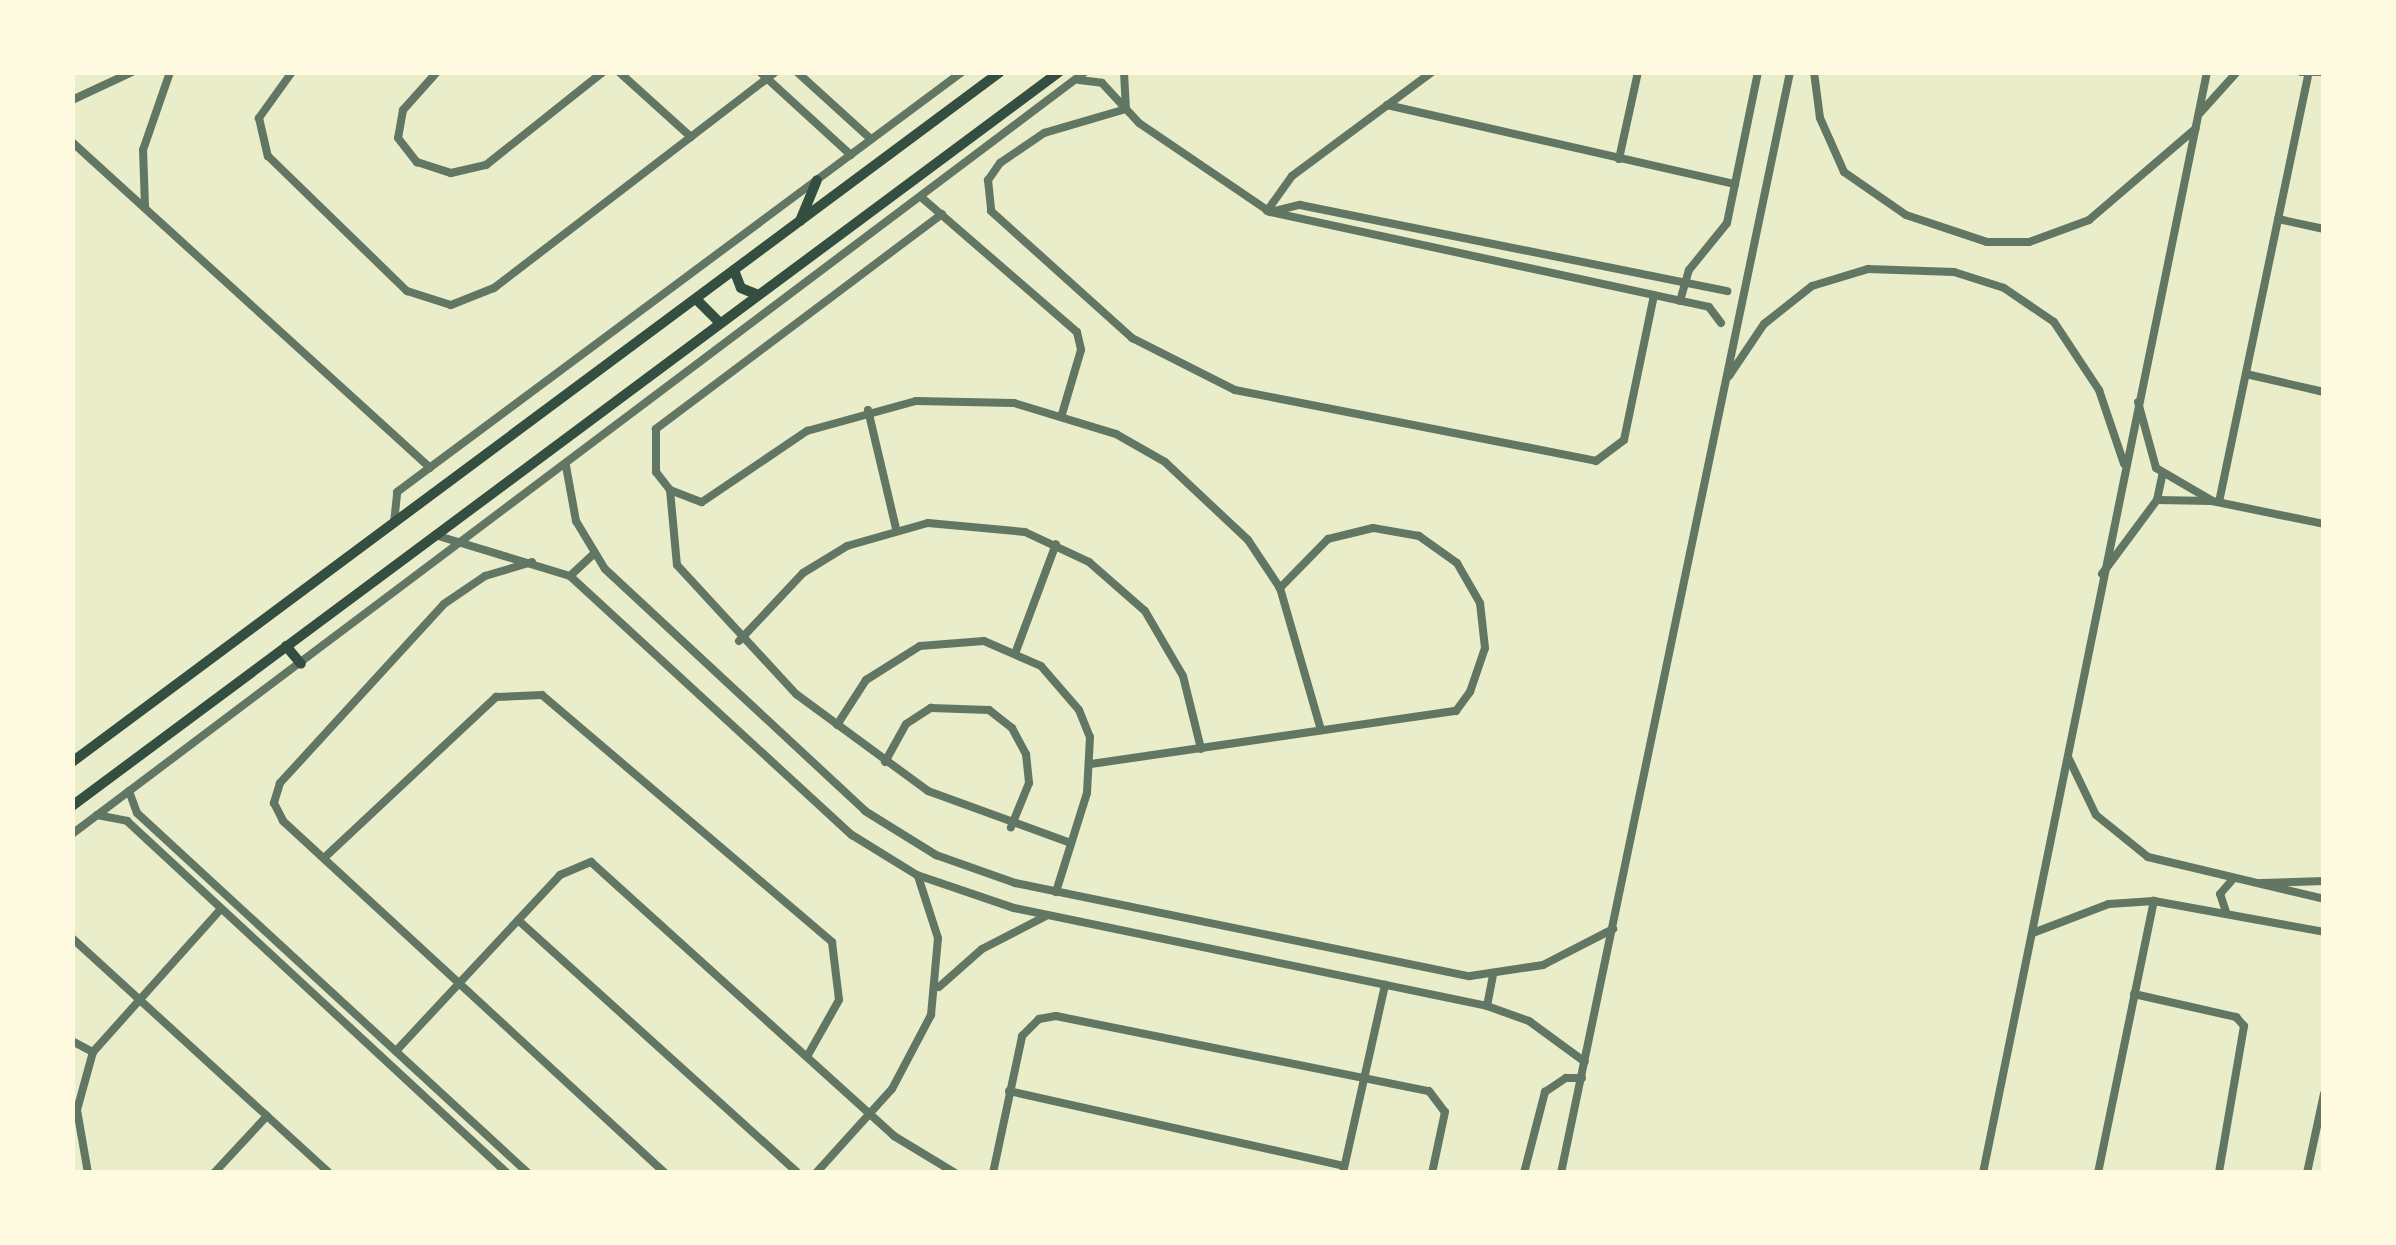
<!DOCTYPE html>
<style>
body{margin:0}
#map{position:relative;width:2396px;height:1245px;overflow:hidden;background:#e9edc9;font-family:Rubik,sans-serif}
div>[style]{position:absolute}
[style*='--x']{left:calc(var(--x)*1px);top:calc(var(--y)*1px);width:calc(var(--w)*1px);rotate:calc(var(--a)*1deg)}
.minor>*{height:8px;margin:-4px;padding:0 4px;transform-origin:4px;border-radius:4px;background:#617663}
.secondary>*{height:10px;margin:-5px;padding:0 5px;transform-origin:5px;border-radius:5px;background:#344e41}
span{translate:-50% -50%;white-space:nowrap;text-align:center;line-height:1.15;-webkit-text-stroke:9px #fefae0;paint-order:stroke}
.frame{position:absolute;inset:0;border:75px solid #fefae0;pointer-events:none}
</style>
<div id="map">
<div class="minor">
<div style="--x:292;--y:72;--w:57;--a:125.7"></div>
<div style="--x:259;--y:118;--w:39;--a:77"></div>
<div style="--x:268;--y:156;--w:194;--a:44.2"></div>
<div style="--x:407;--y:291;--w:46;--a:17.7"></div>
<div style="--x:451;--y:305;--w:46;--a:-21.6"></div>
<div style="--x:494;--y:288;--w:355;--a:-37.5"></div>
<div style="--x:437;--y:72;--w:51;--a:131.8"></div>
<div style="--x:403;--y:110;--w:28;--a:100"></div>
<div style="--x:398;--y:138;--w:31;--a:52"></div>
<div style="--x:417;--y:162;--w:36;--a:18"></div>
<div style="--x:451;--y:173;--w:36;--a:-13"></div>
<div style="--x:486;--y:165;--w:149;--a:-38.5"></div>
<div style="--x:619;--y:72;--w:97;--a:42.1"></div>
<div style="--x:760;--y:72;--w:123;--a:42.4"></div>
<div style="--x:797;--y:72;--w:100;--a:42.2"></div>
<div style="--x:1124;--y:72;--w:37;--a:87"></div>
<div style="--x:1126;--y:109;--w:85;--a:163.7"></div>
<div style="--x:1044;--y:133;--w:53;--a:145.7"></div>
<div style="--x:1000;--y:163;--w:21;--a:125"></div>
<div style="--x:988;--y:180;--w:31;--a:84"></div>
<div style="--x:991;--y:211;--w:190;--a:42"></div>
<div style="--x:1132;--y:338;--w:115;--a:26.8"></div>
<div style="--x:1235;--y:390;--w:368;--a:11.1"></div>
<div style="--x:1596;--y:461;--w:35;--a:-37"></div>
<div style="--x:1624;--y:440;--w:148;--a:-78.3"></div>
<div style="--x:1814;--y:72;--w:46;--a:82.6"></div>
<div style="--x:1820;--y:118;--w:59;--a:66"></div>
<div style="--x:1844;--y:172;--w:75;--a:34.7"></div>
<div style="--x:1906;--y:215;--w:85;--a:18.4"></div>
<div style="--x:1987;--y:242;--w:42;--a:0"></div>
<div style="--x:2029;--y:242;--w:64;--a:-20.1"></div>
<div style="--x:2089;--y:220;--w:140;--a:-40.6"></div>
<div style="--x:2301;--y:72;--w:22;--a:0"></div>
<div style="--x:1079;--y:80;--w:23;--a:7"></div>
<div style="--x:1102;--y:83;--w:54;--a:47.2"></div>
<div style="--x:1139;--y:123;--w:158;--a:34.2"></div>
<div style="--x:1270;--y:212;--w:449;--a:12.2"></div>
<div style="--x:1709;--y:307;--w:20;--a:53"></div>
<div style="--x:72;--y:100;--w:66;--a:-25"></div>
<div style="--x:1387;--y:105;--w:357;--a:12.8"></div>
<div style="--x:2200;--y:113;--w:55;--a:-47.9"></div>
<div style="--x:72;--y:142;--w:484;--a:42.3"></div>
<div style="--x:1619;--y:159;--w:89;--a:-77.7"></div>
<div style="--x:921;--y:197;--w:206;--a:40.9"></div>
<div style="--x:1077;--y:332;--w:18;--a:77"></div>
<div style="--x:1081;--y:350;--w:67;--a:106.5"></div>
<div style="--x:145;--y:206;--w:56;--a:-92"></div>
<div style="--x:143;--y:150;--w:83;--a:-70.9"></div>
<div style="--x:1267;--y:211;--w:43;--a:-54.5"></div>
<div style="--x:1292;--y:176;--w:174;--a:-36.6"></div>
<div style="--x:1271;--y:212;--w:30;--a:-14"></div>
<div style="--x:1300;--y:205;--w:436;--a:11.4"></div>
<div style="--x:942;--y:214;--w:358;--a:143.1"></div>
<div style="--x:656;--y:429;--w:43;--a:90"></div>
<div style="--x:656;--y:472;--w:23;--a:52"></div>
<div style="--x:670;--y:490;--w:34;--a:21"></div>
<div style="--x:702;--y:502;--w:127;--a:-34.1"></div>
<div style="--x:807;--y:431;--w:113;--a:-15.4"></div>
<div style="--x:916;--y:401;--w:98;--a:1.2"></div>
<div style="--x:1014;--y:403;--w:107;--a:16.9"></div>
<div style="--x:1116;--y:434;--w:56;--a:29.7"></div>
<div style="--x:1165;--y:462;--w:114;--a:43.2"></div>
<div style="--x:1248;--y:540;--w:58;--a:56.3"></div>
<div style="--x:1280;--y:588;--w:148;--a:73.9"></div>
<div style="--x:2278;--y:219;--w:47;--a:12.3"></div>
<div style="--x:1680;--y:301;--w:32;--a:-74"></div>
<div style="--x:1689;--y:270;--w:60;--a:-51"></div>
<div style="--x:1727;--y:223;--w:154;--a:-78.4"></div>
<div style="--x:2246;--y:374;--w:80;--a:13"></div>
<div style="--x:1729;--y:376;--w:63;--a:-56.1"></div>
<div style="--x:1764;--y:324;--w:61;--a:-38.4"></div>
<div style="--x:1812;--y:286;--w:59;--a:-16.9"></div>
<div style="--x:1868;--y:269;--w:86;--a:2"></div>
<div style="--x:1954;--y:272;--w:52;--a:17.7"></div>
<div style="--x:2004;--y:288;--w:60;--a:34.2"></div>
<div style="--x:2054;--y:322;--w:82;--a:56.5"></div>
<div style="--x:2099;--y:390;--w:78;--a:71.3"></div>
<div style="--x:2138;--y:402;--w:68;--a:74.7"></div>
<div style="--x:2156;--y:468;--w:64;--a:30.2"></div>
<div style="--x:868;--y:410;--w:121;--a:76.7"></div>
<div style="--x:566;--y:466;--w:56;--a:79.7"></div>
<div style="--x:576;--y:521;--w:56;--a:58.9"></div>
<div style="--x:605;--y:569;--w:355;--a:42.9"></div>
<div style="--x:865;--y:811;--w:84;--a:31.8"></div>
<div style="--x:936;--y:855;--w:84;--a:19.5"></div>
<div style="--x:1015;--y:883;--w:464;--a:11.6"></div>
<div style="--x:1470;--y:976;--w:74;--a:-8.6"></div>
<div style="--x:1543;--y:965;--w:79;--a:-27.2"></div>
<div style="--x:670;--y:490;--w:75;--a:84.7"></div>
<div style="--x:677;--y:565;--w:176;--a:47.3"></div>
<div style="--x:796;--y:694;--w:164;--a:36.3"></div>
<div style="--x:928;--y:791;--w:149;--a:20"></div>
<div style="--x:2157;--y:500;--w:25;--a:-78"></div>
<div style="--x:2219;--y:502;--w:434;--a:-78.2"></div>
<div style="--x:394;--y:523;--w:31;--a:-84"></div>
<div style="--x:397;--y:492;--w:704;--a:-36.63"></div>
<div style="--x:435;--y:535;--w:141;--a:16.9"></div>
<div style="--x:570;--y:576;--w:383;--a:42.6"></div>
<div style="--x:852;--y:835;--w:76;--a:31.6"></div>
<div style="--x:917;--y:875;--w:102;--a:18.8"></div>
<div style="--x:1014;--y:908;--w:483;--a:11.7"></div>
<div style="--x:1487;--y:1006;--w:45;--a:19.7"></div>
<div style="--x:1529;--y:1021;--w:69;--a:36.2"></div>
<div style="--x:532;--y:562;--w:49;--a:163.4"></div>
<div style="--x:485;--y:576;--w:50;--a:145.7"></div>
<div style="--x:444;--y:604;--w:243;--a:132.5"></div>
<div style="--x:280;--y:783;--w:21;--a:107"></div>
<div style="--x:274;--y:803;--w:20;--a:63"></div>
<div style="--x:283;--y:821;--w:519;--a:42.66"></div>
<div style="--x:2102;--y:574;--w:92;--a:-53.4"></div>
<div style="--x:2157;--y:500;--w:55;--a:1"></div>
<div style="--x:2212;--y:501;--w:114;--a:11.6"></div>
<div style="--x:570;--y:576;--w:33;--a:-43"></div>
<div style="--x:739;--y:641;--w:93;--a:-46.7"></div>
<div style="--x:803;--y:573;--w:52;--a:-31.5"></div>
<div style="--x:847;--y:546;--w:84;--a:-15.9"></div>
<div style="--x:928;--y:523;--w:97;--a:5.3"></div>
<div style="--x:1025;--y:532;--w:71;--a:25.1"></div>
<div style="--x:1089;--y:562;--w:74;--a:41.2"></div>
<div style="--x:1145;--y:611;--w:75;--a:59.7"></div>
<div style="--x:1183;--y:676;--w:75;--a:76.1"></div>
<div style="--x:1016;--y:651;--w:114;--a:-69.5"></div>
<div style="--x:837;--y:725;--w:54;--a:-57.2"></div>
<div style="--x:866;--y:680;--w:64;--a:-32.2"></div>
<div style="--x:920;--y:646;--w:64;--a:-4.5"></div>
<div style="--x:984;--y:641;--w:62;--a:23.7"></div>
<div style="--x:1041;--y:666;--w:58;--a:49.2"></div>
<div style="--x:1079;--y:710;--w:29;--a:68"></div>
<div style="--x:1090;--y:737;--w:56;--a:93.1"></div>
<div style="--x:1087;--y:793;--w:104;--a:107.4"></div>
<div style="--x:2069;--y:759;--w:62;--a:64.3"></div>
<div style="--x:2096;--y:815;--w:67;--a:38.9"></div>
<div style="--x:2148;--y:857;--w:181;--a:13.4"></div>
<div style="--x:885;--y:762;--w:43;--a:-61.1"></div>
<div style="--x:906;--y:724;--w:30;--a:-33"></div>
<div style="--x:931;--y:708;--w:58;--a:2"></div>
<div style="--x:989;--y:710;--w:29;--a:38"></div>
<div style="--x:1012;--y:728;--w:30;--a:62"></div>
<div style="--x:1026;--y:754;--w:29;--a:84"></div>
<div style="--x:1029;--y:783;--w:48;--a:112.2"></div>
<div style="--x:1091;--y:764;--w:369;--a:-8.3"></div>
<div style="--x:1456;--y:711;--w:24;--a:-54"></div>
<div style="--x:1470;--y:692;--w:46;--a:-71.2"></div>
<div style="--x:1485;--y:648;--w:45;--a:-96.3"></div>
<div style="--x:1480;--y:603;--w:46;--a:-119.9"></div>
<div style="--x:1457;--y:563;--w:47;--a:-144.6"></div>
<div style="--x:1419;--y:536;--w:47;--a:-170.1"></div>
<div style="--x:1373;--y:528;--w:46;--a:166.3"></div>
<div style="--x:1328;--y:539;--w:69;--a:134.4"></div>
<div style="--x:129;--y:791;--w:23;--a:70"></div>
<div style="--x:137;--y:813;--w:531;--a:42.64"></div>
<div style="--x:97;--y:815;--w:31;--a:11"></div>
<div style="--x:127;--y:821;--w:518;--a:42.81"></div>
<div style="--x:72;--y:834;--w:1268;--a:-36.95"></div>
<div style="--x:324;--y:858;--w:236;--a:-43.1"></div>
<div style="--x:496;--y:697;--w:46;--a:-2.5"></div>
<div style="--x:542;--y:695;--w:381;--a:40.4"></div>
<div style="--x:832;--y:942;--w:58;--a:83.1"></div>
<div style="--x:839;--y:1000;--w:63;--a:119.4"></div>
<div style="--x:2261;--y:883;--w:63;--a:-1.8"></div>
<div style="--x:2226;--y:912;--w:19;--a:-108"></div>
<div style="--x:2220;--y:894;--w:18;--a:-49"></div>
<div style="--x:518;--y:920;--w:377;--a:42.1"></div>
<div style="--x:2033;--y:933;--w:81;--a:-20.9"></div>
<div style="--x:2109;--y:904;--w:45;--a:-3.8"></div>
<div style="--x:2154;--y:901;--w:173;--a:10.3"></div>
<div style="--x:72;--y:938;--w:348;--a:42.4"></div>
<div style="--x:939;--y:987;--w:57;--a:-41.5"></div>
<div style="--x:982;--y:949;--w:72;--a:-27.3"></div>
<div style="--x:2134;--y:994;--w:105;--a:12.7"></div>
<div style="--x:2236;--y:1017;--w:12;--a:48"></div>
<div style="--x:2244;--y:1026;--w:149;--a:99.7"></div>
<div style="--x:1487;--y:1006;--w:31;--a:-79"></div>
<div style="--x:72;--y:1041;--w:24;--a:28"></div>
<div style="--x:396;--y:1051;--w:241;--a:-47"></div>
<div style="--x:560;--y:875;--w:34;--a:-23"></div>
<div style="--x:591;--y:862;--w:409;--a:42.1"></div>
<div style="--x:894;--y:1136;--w:71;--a:31.2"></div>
<div style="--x:1009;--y:1091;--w:343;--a:12.6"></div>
<div style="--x:88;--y:1173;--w:64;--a:-99.9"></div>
<div style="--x:77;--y:1110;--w:60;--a:-74.6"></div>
<div style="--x:93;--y:1052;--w:191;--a:-48.2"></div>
<div style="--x:214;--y:1173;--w:78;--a:-47.1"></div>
<div style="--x:816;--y:1173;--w:113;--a:-47.9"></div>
<div style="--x:892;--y:1089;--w:84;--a:-62.2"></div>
<div style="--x:931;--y:1015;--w:77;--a:-84.8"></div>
<div style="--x:938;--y:938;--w:65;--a:-107.9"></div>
<div style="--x:993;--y:1173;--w:140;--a:-78"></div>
<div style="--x:1022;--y:1036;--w:24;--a:-45"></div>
<div style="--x:1039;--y:1019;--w:17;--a:-10"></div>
<div style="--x:1056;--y:1016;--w:380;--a:11.4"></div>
<div style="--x:1429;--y:1091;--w:26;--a:53"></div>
<div style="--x:1445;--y:1112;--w:62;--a:102"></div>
<div style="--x:1343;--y:1173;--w:193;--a:-77.4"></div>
<div style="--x:1524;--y:1173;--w:84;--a:-75.5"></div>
<div style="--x:1545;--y:1092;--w:25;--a:-34"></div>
<div style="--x:1566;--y:1078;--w:16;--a:0"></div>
<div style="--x:1561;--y:1173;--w:1125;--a:-78.25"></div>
<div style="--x:1983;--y:1173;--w:1124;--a:-78.5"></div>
<div style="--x:2098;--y:1173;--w:278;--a:-78.4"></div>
<div style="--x:2307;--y:1173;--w:81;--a:-77.9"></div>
</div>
<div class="secondary">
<div style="--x:800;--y:221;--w:44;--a:-67.5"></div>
<div style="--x:734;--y:270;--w:19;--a:69"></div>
<div style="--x:741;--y:288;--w:18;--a:22"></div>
<div style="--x:696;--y:299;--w:34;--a:45"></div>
<div style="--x:286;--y:646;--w:23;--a:50"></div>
<div style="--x:72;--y:762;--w:1156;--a:-36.63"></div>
<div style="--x:72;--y:806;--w:1230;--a:-36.64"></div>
</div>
<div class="frame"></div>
</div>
